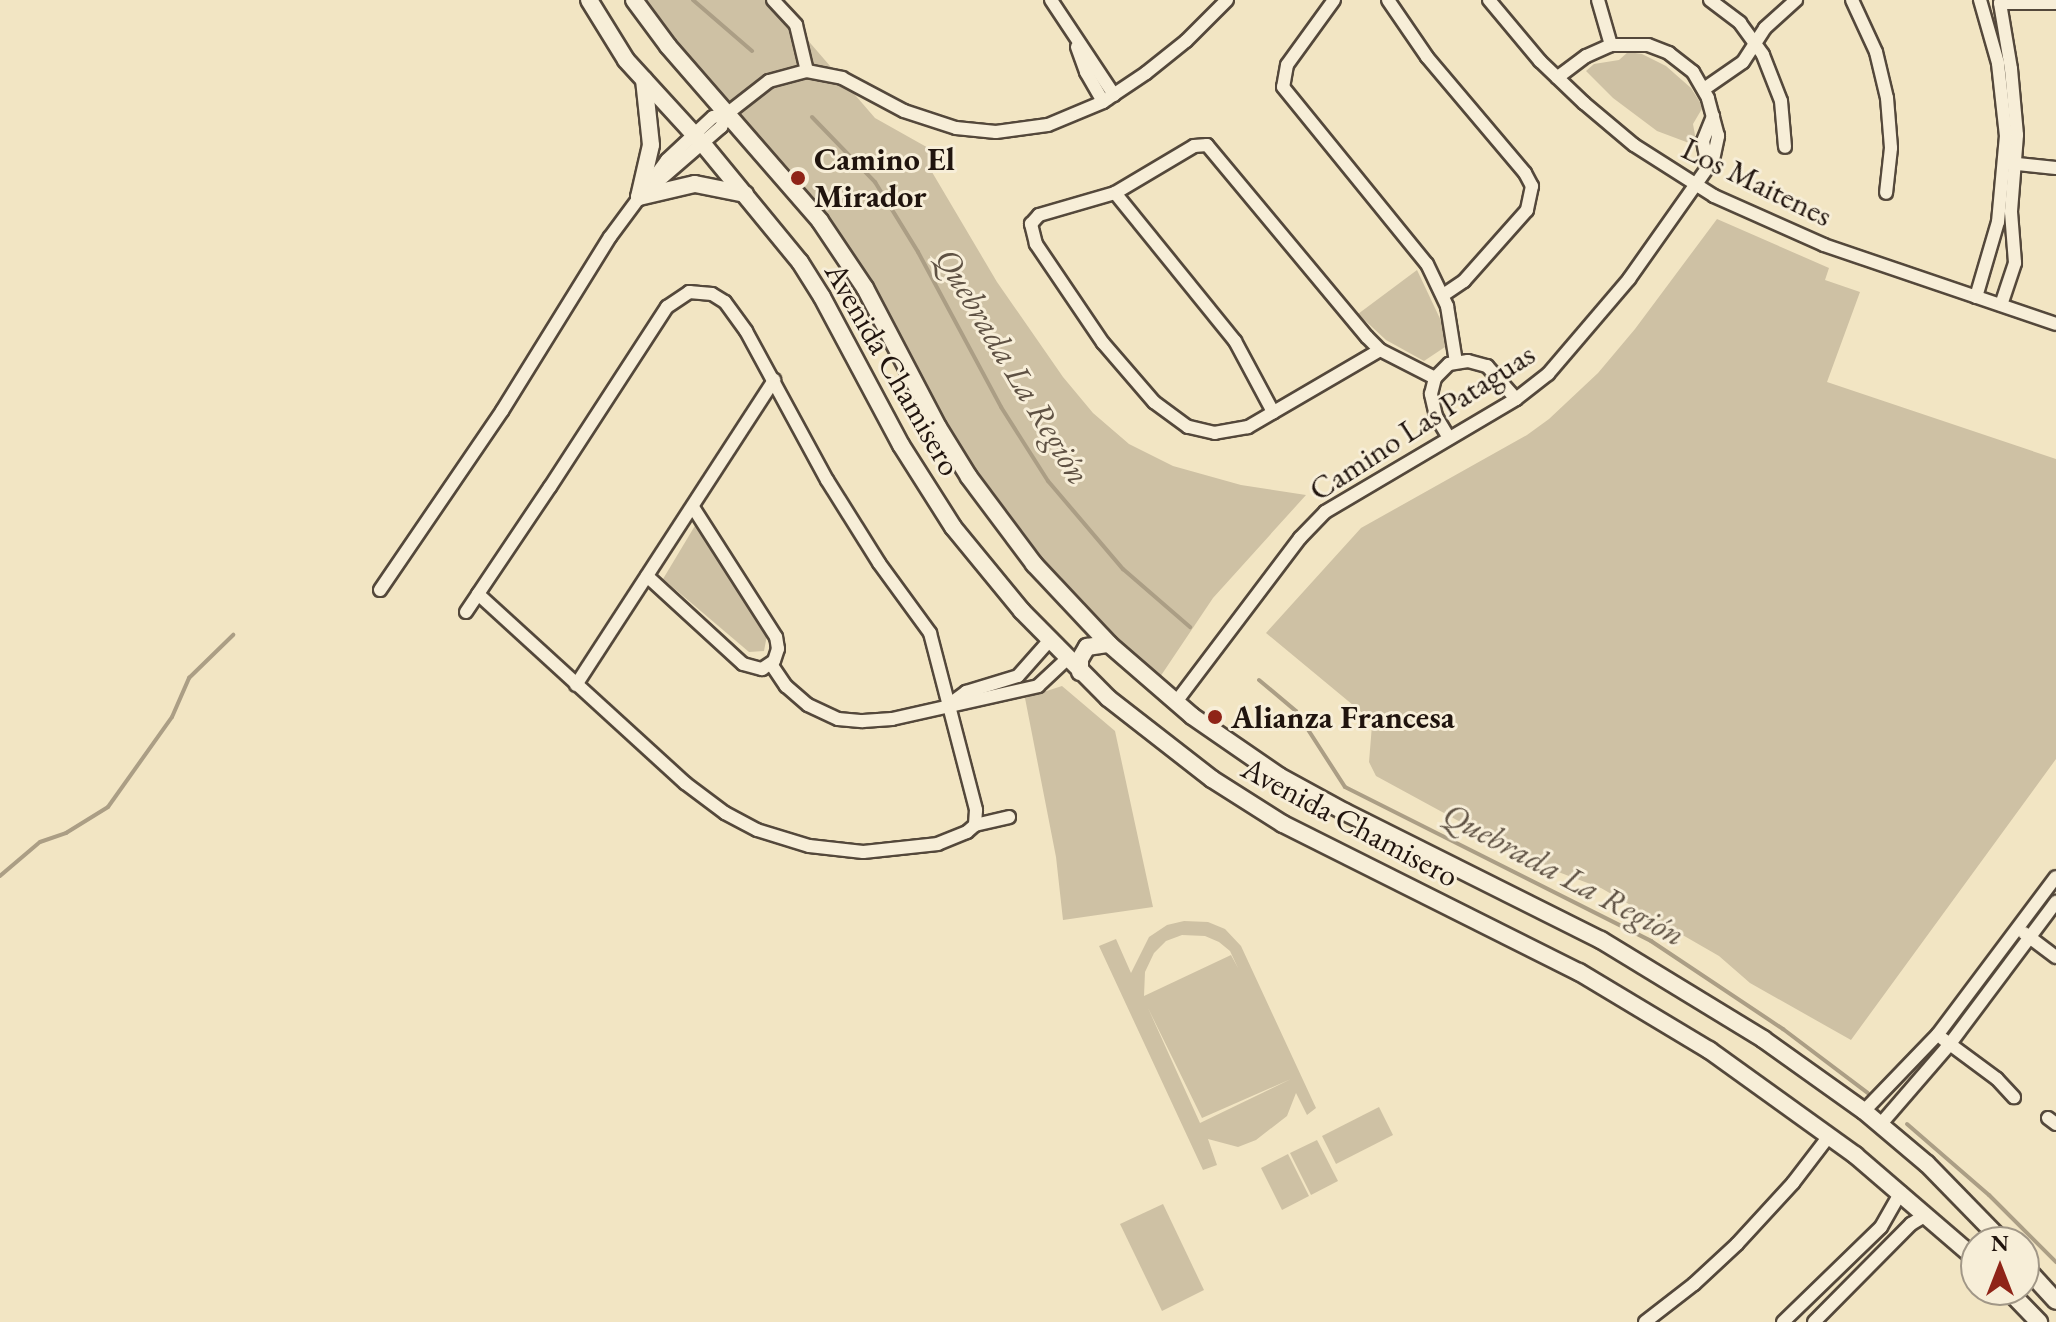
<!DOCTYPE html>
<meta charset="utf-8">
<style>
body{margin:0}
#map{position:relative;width:2056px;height:1322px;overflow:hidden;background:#f2e5c3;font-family:"EB Garamond",serif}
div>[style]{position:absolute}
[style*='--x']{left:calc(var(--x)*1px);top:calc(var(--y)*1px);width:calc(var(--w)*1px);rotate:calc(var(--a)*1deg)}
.green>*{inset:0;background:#cec1a4}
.stream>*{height:4px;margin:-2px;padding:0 2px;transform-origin:2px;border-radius:2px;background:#ab9e85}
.roads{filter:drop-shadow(2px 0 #54483b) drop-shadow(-2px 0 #54483b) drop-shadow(0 2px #54483b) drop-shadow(0 -2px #54483b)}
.minor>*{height:12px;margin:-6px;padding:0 6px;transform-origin:6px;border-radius:6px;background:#f7eed8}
.tertiary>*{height:16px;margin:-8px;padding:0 8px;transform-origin:8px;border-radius:8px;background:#f7eed8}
.dots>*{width:22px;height:22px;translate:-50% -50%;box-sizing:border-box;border:4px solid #f7eed8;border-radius:50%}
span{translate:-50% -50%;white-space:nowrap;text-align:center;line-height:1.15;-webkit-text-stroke:6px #f7eed8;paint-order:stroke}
.poi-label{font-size:32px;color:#20140e;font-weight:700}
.left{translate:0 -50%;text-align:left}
.street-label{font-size:32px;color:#20140e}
.water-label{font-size:34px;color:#5f5244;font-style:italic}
.north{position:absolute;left:1960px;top:1226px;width:80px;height:80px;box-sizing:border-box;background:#f7eed8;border:2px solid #a19787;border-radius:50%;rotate:0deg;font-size:22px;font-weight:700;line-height:32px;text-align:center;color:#20140e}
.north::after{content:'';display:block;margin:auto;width:28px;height:36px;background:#8f2418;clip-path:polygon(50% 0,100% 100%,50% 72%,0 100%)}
</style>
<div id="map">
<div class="green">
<div style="clip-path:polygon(646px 0,773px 0,875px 118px,939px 154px,929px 167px,997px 282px,1063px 377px,1093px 413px,1129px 444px,1173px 466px,1241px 485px,1306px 495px,1213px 598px,1158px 680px,1033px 550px,955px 440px,881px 302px,823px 214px,683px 54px)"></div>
<div style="clip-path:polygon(1628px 52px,1642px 54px,1666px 66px,1691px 88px,1703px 107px,1693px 124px,1697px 146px,1657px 131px,1613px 98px,1586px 71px,1594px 64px,1619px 60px)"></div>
<div style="clip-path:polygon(1717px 219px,1829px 268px,1825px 280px,1860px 292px,1827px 382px,2056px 459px,2056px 759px,1851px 1040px,1750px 983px,1719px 956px,1601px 888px,1553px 870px,1507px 841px,1466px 825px,1376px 776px,1369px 762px,1372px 725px,1365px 715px,1266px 633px,1361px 528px,1527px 435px,1549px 419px,1598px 373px,1635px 329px)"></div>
<div style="clip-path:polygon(1417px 270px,1443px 325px,1445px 347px,1424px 361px,1386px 340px,1358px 314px)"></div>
<div style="clip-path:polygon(696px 524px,767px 635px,764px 651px,749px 652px,663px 579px)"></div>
<div style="clip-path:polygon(1062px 686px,1115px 731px,1153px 907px,1063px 920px,1056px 857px,1025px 698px)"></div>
<div style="clip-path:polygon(evenodd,1184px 921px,1208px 922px,1225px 929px,1241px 946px,1316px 1108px,1307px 1115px,1296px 1093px,1287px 1116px,1256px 1140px,1238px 1147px,1208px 1139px,1217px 1165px,1203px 1170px,1099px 946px,1116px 939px,1131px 973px,1149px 937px,1167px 925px,1184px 921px,1182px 935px,1205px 936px,1219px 942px,1230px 951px,1238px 968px,1231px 955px,1144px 996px,1145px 972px,1154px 953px,1166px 941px,1182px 935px,1184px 921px,1148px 1008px,1202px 1118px,1291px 1079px,1200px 1123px,1148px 1008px)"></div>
<div style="clip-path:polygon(1379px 1107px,1393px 1135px,1336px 1164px,1322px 1136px)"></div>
<div style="clip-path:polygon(1317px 1140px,1338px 1181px,1311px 1195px,1290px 1153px)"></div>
<div style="clip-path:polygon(1288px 1154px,1309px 1196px,1282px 1210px,1261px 1168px)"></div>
<div style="clip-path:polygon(1163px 1204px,1204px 1290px,1162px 1311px,1120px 1224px)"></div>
</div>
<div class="stream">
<div style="--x:693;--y:0;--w:78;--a:40.8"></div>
<div style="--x:812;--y:117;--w:91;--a:45.9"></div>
<div style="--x:875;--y:182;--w:82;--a:58.4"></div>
<div style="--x:918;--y:252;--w:176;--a:61.8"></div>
<div style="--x:1001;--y:407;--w:88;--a:57.6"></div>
<div style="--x:1048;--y:481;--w:116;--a:49.6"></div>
<div style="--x:1123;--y:569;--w:89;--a:40.9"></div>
<div style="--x:1259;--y:680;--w:48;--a:40"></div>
<div style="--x:1296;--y:711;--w:90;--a:57.2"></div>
<div style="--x:1345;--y:787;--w:343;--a:26.7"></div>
<div style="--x:1651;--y:941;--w:159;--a:33.7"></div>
<div style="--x:1783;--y:1029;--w:106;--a:37"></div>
<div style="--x:0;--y:876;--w:52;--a:-40.4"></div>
<div style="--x:40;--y:842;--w:28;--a:-19"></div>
<div style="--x:66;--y:833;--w:49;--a:-31.8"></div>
<div style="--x:108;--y:807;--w:110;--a:-54.6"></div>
<div style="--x:172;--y:717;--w:43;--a:-66.4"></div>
<div style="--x:189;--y:678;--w:62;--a:-44.3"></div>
<div style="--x:1907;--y:1124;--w:108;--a:40.9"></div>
<div style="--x:1989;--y:1195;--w:95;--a:45"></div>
</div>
<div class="roads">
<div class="minor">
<div style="--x:773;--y:0;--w:34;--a:47"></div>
<div style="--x:796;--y:25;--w:47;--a:76.6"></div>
<div style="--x:1051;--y:0;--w:114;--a:56.4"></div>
<div style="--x:1334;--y:0;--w:80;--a:125.9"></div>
<div style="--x:1287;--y:65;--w:22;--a:100"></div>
<div style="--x:1283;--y:87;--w:228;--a:50.9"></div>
<div style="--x:1427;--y:264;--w:47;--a:64.5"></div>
<div style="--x:1447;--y:306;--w:57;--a:80.9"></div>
<div style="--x:1388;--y:0;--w:69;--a:55.6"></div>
<div style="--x:1427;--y:57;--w:152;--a:49.8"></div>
<div style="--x:1525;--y:173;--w:15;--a:62"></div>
<div style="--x:1532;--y:186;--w:25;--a:102"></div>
<div style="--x:1527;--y:210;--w:95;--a:131.6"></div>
<div style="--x:1464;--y:281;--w:25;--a:146"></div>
<div style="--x:1489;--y:0;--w:80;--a:50.1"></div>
<div style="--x:1540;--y:61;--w:61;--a:43.7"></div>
<div style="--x:1584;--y:103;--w:65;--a:40"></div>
<div style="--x:1634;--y:145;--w:95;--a:32.5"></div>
<div style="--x:1714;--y:196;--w:120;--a:24"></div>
<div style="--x:1824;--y:245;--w:245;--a:18.8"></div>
<div style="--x:1598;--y:0;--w:47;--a:73.9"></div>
<div style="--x:1710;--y:0;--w:38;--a:37"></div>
<div style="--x:1740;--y:23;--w:39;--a:54"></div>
<div style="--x:1763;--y:55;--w:49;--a:68.6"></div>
<div style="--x:1781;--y:101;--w:46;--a:85"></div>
<div style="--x:1852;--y:0;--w:57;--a:65.2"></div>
<div style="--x:1876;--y:52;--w:47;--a:76.6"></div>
<div style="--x:1887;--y:98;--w:50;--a:85.4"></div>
<div style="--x:1891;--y:148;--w:45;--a:96.3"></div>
<div style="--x:2000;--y:3;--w:67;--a:80.5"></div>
<div style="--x:2011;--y:69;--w:66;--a:84.8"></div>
<div style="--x:2017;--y:135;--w:77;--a:94.5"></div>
<div style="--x:2011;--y:212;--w:51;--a:85.5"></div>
<div style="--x:2015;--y:263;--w:44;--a:108.4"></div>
<div style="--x:2000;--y:3;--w:56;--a:0"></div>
<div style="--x:1077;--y:47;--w:27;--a:70"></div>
<div style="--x:1086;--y:72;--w:34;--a:60"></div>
<div style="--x:1704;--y:89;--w:47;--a:-34.7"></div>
<div style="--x:1743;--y:62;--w:40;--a:-57.1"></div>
<div style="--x:1765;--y:28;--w:42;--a:-42.1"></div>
<div style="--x:2008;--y:163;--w:48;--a:5.9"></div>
<div style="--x:1708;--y:167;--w:26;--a:-101"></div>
<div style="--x:1703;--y:141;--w:27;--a:-68"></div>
<div style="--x:654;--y:185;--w:89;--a:-40.9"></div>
<div style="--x:721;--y:127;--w:16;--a:-63"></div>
<div style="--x:1115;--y:193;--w:191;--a:51"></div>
<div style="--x:1235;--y:341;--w:81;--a:61.8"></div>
<div style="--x:1976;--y:297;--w:78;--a:-73.7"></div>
<div style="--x:1998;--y:222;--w:86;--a:-84.7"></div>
<div style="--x:2006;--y:136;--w:73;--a:-96.3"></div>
<div style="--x:1998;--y:63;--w:66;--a:-105.9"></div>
<div style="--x:1380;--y:350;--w:153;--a:149.7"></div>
<div style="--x:1248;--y:427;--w:34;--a:170"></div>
<div style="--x:1215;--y:433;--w:28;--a:-167"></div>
<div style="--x:1188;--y:427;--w:42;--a:-143.7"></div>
<div style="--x:1154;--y:402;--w:78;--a:-130.8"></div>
<div style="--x:1103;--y:343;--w:120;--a:-124.1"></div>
<div style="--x:1036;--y:244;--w:21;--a:-104"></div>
<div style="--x:1031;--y:224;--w:12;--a:-48"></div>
<div style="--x:1039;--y:215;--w:79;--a:-16.1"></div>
<div style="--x:1115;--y:193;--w:92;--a:-30.7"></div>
<div style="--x:1194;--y:146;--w:13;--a:-4"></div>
<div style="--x:1207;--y:145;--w:250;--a:50.2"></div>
<div style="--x:1367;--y:337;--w:18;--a:45"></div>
<div style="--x:1380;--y:350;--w:62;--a:27"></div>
<div style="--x:1449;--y:438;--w:26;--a:-121"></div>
<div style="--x:1436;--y:416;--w:23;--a:-103"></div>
<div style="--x:1431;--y:394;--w:16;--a:-76"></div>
<div style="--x:1435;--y:378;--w:20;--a:-45"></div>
<div style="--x:1449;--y:364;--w:19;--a:-9"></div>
<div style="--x:1468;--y:361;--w:20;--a:15"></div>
<div style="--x:1487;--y:366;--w:44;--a:48.7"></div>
<div style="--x:647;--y:576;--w:130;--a:42.5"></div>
<div style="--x:743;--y:664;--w:20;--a:15"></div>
<div style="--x:762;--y:669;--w:14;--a:-34"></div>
<div style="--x:774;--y:661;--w:13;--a:-72"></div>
<div style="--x:778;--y:649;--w:12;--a:-99"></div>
<div style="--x:776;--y:637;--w:154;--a:-122.6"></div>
<div style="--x:380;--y:590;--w:217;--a:-55.7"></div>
<div style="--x:502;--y:411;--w:205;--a:-58.2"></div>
<div style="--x:610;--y:237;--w:96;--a:-53.5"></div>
<div style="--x:667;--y:160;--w:63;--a:-43.1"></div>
<div style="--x:713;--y:117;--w:16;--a:-15"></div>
<div style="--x:728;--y:113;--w:52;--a:-38"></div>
<div style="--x:769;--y:81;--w:39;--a:-15"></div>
<div style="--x:807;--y:71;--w:36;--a:11"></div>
<div style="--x:842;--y:78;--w:70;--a:28"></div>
<div style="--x:904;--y:111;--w:55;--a:18.1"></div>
<div style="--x:956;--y:128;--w:40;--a:5.7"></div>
<div style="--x:996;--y:132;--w:52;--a:-7.7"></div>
<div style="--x:1048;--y:125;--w:60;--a:-22.7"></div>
<div style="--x:1103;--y:102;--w:52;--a:-34"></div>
<div style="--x:1146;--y:73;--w:51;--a:-38.7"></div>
<div style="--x:1186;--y:41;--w:58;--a:-45"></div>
<div style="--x:466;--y:612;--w:22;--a:-56"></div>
<div style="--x:478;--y:594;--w:129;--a:-56.1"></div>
<div style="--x:550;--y:487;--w:215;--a:-57"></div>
<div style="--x:667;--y:307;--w:27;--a:-34"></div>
<div style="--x:689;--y:292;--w:23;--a:5"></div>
<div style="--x:712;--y:294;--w:15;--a:32"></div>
<div style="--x:725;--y:302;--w:36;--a:54"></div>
<div style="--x:746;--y:331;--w:170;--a:61.5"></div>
<div style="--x:827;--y:480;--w:98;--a:57.9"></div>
<div style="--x:879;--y:563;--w:87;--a:53.9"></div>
<div style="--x:930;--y:633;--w:183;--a:75.4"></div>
<div style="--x:976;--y:810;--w:15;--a:94"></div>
<div style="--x:975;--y:825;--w:11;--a:139"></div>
<div style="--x:967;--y:832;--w:31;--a:158"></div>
<div style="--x:938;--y:844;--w:75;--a:173.9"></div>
<div style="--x:863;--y:852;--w:54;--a:-173.7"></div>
<div style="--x:809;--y:846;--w:54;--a:-162.9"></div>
<div style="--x:757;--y:830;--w:36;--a:-152"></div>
<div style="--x:725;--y:813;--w:50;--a:-143.1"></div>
<div style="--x:685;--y:783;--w:280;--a:-137.6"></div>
<div style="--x:771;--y:664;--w:27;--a:56"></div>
<div style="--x:786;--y:686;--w:29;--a:41"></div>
<div style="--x:808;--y:705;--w:33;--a:25"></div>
<div style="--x:838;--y:719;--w:25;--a:5"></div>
<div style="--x:863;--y:721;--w:29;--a:-4"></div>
<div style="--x:892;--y:719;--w:150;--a:-12.7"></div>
<div style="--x:1038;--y:686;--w:40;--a:-43"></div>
<div style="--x:576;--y:685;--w:364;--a:-57"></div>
<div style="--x:1176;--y:702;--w:206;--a:-52.9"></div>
<div style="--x:1300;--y:538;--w:36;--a:-46"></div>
<div style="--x:1325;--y:512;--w:222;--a:-30.6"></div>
<div style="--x:1516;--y:399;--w:41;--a:-38"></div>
<div style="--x:1548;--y:374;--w:125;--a:-49.5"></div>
<div style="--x:1629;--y:279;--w:146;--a:-54.8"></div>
<div style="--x:1713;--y:160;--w:25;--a:-78"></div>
<div style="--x:1718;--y:136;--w:39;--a:-105"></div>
<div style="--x:1708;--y:98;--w:30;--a:-120"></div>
<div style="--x:1693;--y:72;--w:31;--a:-142"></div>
<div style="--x:1669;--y:53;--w:22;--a:-159"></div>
<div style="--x:1648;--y:45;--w:37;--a:180"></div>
<div style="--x:1611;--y:45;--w:27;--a:156"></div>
<div style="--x:1586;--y:56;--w:36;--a:143"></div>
<div style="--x:951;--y:703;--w:19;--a:-36"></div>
<div style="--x:966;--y:692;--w:54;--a:-17.1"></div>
<div style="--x:1018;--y:676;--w:48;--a:-48.4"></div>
<div style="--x:975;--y:825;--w:35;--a:-13"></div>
<div style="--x:2024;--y:933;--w:40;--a:37"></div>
<div style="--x:1943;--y:1039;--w:67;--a:36.5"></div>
<div style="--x:1997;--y:1079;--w:25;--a:47"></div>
<div style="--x:1864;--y:1111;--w:107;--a:-46.1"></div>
<div style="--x:1938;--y:1034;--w:196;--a:-53.1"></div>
<div style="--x:2048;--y:1118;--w:10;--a:37"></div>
<div style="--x:1880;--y:1125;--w:106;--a:-49.2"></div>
<div style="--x:1949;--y:1045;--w:179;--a:-53.2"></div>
<div style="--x:1645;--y:1322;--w:62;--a:-37.8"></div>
<div style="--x:1694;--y:1284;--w:59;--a:-42.9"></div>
<div style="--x:1737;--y:1244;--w:83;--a:-47.4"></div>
<div style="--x:1793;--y:1183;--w:59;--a:-52.5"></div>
<div style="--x:1783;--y:1322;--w:136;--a:-44.1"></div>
<div style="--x:1881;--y:1227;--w:40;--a:-60.3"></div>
<div style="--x:1814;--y:1322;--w:138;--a:-45.3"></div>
<div style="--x:1911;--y:1224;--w:17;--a:-31"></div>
</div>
<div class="tertiary">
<div style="--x:589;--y:0;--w:70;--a:58.3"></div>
<div style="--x:626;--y:60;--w:114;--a:47.5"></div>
<div style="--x:703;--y:144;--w:153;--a:50.6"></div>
<div style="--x:800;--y:262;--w:41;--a:57.8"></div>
<div style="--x:822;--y:297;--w:168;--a:61.9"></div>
<div style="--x:901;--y:445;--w:97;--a:57.6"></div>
<div style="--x:953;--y:527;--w:109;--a:50.6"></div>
<div style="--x:1022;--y:611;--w:122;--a:45.3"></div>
<div style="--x:1108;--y:698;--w:132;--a:37.9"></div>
<div style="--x:1212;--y:779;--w:84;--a:32.4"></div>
<div style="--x:1283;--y:824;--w:331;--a:26.6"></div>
<div style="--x:1579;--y:972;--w:152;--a:31"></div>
<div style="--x:1709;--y:1050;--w:180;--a:35.7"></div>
<div style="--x:1855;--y:1155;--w:160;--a:40.7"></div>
<div style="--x:634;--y:0;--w:57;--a:53.5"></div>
<div style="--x:668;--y:46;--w:232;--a:49"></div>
<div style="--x:820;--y:221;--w:81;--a:56.1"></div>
<div style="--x:865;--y:288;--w:157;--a:62.3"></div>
<div style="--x:938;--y:427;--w:59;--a:58.2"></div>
<div style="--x:969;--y:477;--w:109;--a:53.2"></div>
<div style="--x:1034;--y:564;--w:110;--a:46.8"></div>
<div style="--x:1109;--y:644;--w:110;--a:40.9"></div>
<div style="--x:1192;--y:716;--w:106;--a:34.6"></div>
<div style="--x:1279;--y:776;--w:75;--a:28.6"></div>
<div style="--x:1345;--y:812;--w:286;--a:26.6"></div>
<div style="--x:1601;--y:940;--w:190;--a:31.4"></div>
<div style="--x:1763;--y:1039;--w:124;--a:35.5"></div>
<div style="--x:1864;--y:1111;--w:82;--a:40.1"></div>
<div style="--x:1927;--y:1164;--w:109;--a:45.7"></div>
<div style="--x:639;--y:197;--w:53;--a:-77"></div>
<div style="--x:651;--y:145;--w:66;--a:-96.1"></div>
<div style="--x:639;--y:197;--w:57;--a:-13.1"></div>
<div style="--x:695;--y:184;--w:51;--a:11.3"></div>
<div style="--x:1080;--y:672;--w:13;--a:-90"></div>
<div style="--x:1080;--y:659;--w:14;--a:-60"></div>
<div style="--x:1087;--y:647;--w:22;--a:-8"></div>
<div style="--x:2024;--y:1266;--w:47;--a:47.6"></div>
<div style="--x:2008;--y:1290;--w:45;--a:45.9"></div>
</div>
</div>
<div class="dots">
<div style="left:798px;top:178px;background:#8f2418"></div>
<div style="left:1215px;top:717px;background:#8f2418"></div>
</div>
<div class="poi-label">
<span class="left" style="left:814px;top:178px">Camino El<br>Mirador</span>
<span class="left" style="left:1231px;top:717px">Alianza Francesa</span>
</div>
<div class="street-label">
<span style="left:1757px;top:182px;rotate:26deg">Los Maitenes</span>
<span style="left:893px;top:369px;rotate:60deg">Avenida Chamisero</span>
<span style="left:1422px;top:422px;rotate:-33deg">Camino Las Pataguas</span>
<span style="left:1350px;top:822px;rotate:28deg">Avenida Chamisero</span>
</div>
<div class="water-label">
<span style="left:1013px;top:366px;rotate:59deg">Quebrada La Región</span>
<span style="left:1564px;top:874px;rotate:28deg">Quebrada La Región</span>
</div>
<div class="north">N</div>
</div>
